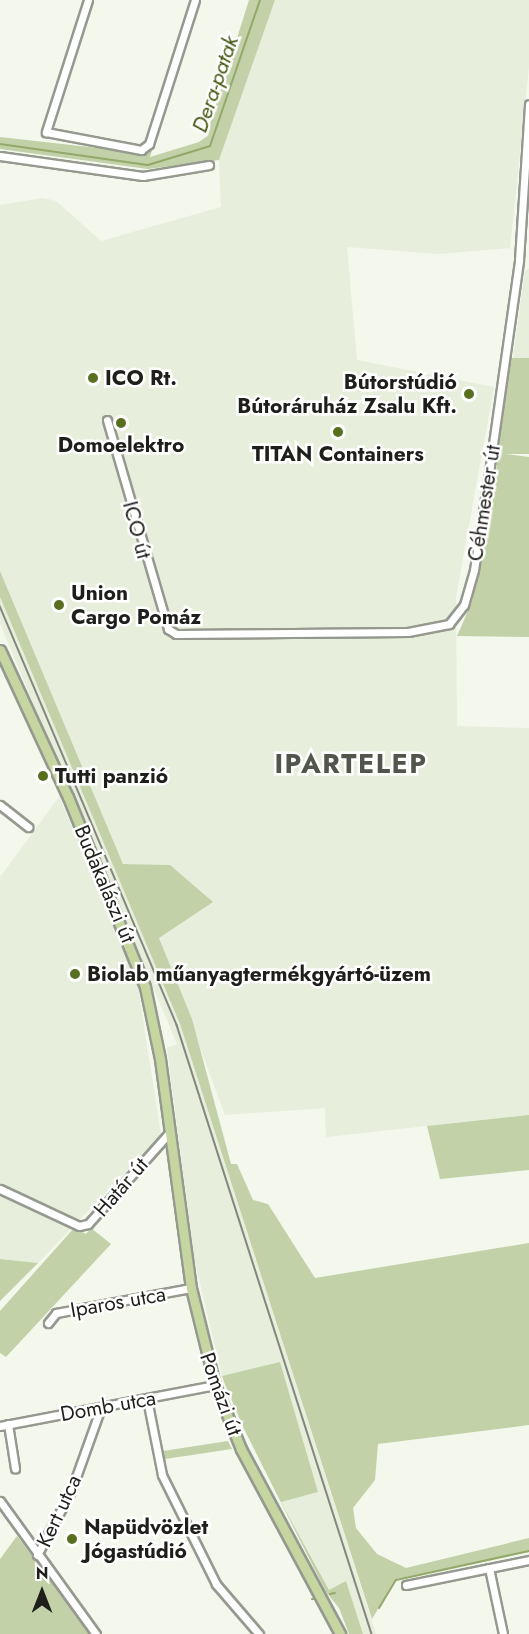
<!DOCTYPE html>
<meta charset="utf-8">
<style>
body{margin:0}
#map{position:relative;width:529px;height:1634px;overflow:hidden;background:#f3f7ec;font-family:Jost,sans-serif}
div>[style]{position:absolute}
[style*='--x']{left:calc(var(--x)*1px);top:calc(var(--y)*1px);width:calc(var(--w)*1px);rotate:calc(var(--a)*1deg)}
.built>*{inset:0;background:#e7eedb}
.green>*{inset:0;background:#c2d1a8}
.stream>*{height:2px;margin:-1px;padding:0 1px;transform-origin:1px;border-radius:1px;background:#93a96a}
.roads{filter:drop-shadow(2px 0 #95998f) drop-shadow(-2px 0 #95998f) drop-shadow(0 2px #95998f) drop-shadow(0 -2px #95998f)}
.minor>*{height:7px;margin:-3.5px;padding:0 3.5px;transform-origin:3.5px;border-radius:3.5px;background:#fff}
.major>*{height:9px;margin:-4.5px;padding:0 4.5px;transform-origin:4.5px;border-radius:4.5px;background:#c5d6a1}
.tram>*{height:1.5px;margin:-0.75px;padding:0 0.75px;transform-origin:0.75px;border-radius:0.75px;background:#84877f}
.dots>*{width:16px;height:16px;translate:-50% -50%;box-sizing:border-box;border:3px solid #fff;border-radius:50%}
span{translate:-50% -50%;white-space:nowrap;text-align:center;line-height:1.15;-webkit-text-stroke:5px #fff;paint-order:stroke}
.poi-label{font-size:21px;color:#1e1f1b;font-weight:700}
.left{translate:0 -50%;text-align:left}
.right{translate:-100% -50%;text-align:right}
.street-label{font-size:21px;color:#1e1f1b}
.water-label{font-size:22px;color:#455812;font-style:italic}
.district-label{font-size:27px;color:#51554b;font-weight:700;letter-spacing:1.5px}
.north{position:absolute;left:12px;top:1562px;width:60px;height:60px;-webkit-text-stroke:4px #fff;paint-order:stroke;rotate:0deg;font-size:16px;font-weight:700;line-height:24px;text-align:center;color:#1e1f1b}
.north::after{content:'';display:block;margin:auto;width:21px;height:27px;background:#1e1f1b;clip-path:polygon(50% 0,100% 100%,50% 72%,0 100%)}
</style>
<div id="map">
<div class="built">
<div style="clip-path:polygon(275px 0,529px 0,529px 66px,510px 248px,439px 254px,347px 247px,357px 360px,494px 387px,456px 597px,457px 726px,529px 728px,529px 1115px,326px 1137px,325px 1108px,225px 1115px,159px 937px,177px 924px,170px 865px,123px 864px,0 571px,0 205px,43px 198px,56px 201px,101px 241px,221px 207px,219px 160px)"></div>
<div style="clip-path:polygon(529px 268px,529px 358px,513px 358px,525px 271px)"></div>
<div style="clip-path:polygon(0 597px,180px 1024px,376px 1634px,363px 1634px,346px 1582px,329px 1590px,281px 1501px,318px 1492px,280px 1363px,222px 1376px,194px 1258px,167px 1048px,177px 1044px,0 624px)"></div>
<div style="clip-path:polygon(59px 797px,136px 974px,161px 1135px,38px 1263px,0 1259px,0 877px)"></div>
</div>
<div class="green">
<div style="clip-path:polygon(249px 0,275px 0,219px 160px,148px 169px,0 149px,0 137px,142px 153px,153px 147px,150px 157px,199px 142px,206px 137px)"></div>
<div style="clip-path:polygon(510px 358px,529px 358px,529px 454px,506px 454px,529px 457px,529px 637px,457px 636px,472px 602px,492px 503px)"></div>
<div style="clip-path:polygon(0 571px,123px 864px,170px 865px,213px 902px,159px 938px,192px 1019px,231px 1164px,237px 1164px,253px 1200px,268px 1204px,315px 1278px,529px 1243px,529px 1425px,378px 1444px,375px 1480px,353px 1508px,356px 1528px,377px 1554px,406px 1568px,529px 1538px,529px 1552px,396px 1579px,372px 1619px,180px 1024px,0 597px)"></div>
<div style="clip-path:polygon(529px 1115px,529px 1170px,440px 1179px,427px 1126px)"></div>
<div style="clip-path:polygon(74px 1228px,86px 1234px,91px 1228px,111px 1244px,6px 1357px,0 1353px,0 1311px)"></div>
<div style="clip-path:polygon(0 1259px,38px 1263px,0 1301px)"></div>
<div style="clip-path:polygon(280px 1362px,318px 1492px,281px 1502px,329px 1590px,346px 1581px,363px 1634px,349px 1634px,339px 1608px,326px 1592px,244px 1429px,224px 1382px,222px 1376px)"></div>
<div style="clip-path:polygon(228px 1441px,232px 1449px,165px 1459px,163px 1451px)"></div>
<div style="clip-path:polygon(17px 1536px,91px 1634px,0 1634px,0 1559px)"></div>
</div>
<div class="stream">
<div style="--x:0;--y:144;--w:149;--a:8.1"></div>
<div style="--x:148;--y:165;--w:65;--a:-17"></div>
<div style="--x:210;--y:146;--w:154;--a:-71.1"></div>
<div style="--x:330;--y:1594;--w:5;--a:-11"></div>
<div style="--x:312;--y:1599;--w:2;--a:0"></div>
<div style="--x:379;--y:1608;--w:33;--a:-59"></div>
<div style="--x:396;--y:1580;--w:136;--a:-12.3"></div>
</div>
<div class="roads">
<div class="minor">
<div style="--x:88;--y:0;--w:139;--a:107.7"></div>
<div style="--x:46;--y:132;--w:97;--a:10.7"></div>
<div style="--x:141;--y:150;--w:10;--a:-37"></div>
<div style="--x:149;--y:144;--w:151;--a:-72.3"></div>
<div style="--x:0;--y:156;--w:144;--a:8"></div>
<div style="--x:143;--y:176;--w:67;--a:-9.5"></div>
<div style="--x:107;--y:420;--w:218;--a:73.7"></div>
<div style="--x:168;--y:629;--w:9;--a:32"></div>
<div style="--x:176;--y:634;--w:232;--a:-0.5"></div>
<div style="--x:408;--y:632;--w:42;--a:-11"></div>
<div style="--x:449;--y:624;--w:24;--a:-52"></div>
<div style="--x:464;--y:605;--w:36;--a:-74"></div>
<div style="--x:474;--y:570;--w:106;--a:-81.3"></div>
<div style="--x:490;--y:465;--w:207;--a:-81.9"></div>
<div style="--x:519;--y:260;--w:156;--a:-86.3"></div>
<div style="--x:0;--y:805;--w:36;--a:38"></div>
<div style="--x:0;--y:1189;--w:87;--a:25.1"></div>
<div style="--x:79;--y:1226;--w:9;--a:-13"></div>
<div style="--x:88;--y:1224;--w:123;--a:-48.3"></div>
<div style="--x:48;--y:1323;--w:13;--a:-51"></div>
<div style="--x:56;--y:1313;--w:137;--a:-10.5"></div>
<div style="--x:147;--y:1399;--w:77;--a:78.8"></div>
<div style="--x:162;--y:1475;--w:122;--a:63.6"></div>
<div style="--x:216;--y:1584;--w:66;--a:49.3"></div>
<div style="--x:8;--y:1424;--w:45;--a:81"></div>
<div style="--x:0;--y:1426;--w:219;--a:-10.8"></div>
<div style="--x:0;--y:1501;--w:164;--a:54.2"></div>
<div style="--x:37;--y:1555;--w:72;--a:-62"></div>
<div style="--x:71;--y:1491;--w:89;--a:-70.3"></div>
<div style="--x:489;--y:1568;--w:67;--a:78"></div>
<div style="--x:406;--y:1585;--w:126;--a:-11.5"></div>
</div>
<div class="major">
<div style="--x:0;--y:650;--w:162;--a:65.2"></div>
<div style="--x:68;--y:797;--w:205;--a:67.9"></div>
<div style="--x:145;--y:987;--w:74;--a:78.2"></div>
<div style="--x:160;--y:1059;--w:231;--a:82.3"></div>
<div style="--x:191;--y:1288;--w:100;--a:76.1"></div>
<div style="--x:215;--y:1385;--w:69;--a:67.9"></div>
<div style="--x:241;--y:1449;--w:210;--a:61.8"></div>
</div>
</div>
<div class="tram">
<div style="--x:0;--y:606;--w:455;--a:67.1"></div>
<div style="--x:177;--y:1025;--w:639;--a:72.25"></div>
</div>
<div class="dots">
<div style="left:93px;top:378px;background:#586f1f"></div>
<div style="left:469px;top:394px;background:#586f1f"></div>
<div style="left:121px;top:423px;background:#586f1f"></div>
<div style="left:338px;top:432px;background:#586f1f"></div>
<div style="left:59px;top:605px;background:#586f1f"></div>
<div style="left:43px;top:776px;background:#586f1f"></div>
<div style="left:75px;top:974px;background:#586f1f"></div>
<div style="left:72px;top:1539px;background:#586f1f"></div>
</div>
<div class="poi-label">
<span class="left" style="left:105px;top:378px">ICO Rt.</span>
<span class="right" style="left:457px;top:394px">Bútorstúdió<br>Bútoráruház Zsalu Kft.</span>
<span style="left:121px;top:445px">Domoelektro</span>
<span style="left:338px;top:454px">TITAN Containers</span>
<span class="left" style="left:71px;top:605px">Union<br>Cargo Pomáz</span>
<span class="left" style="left:55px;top:776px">Tutti panzió</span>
<span class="left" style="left:87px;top:974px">Biolab műanyagtermékgyártó-üzem</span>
<span class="left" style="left:84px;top:1539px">Napüdvözlet<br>Jógastúdió</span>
</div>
<div class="street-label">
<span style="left:484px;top:503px;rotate:-81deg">Céhmester út</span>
<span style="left:137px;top:530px;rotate:75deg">ICO út</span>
<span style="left:105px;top:884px;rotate:67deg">Budakalászi út</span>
<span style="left:121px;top:1187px;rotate:-49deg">Határ út</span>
<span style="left:118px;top:1302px;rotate:-10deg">Iparos utca</span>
<span style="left:221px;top:1394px;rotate:70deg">Pomázi út</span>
<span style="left:108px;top:1406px;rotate:-10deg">Domb utca</span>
<span style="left:59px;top:1511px;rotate:-65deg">Kert utca</span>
</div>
<div class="water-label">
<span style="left:215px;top:84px;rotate:-71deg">Dera-patak</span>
</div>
<div class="district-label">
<span style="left:351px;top:764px">IPARTELEP</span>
</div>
<div class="north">N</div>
</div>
